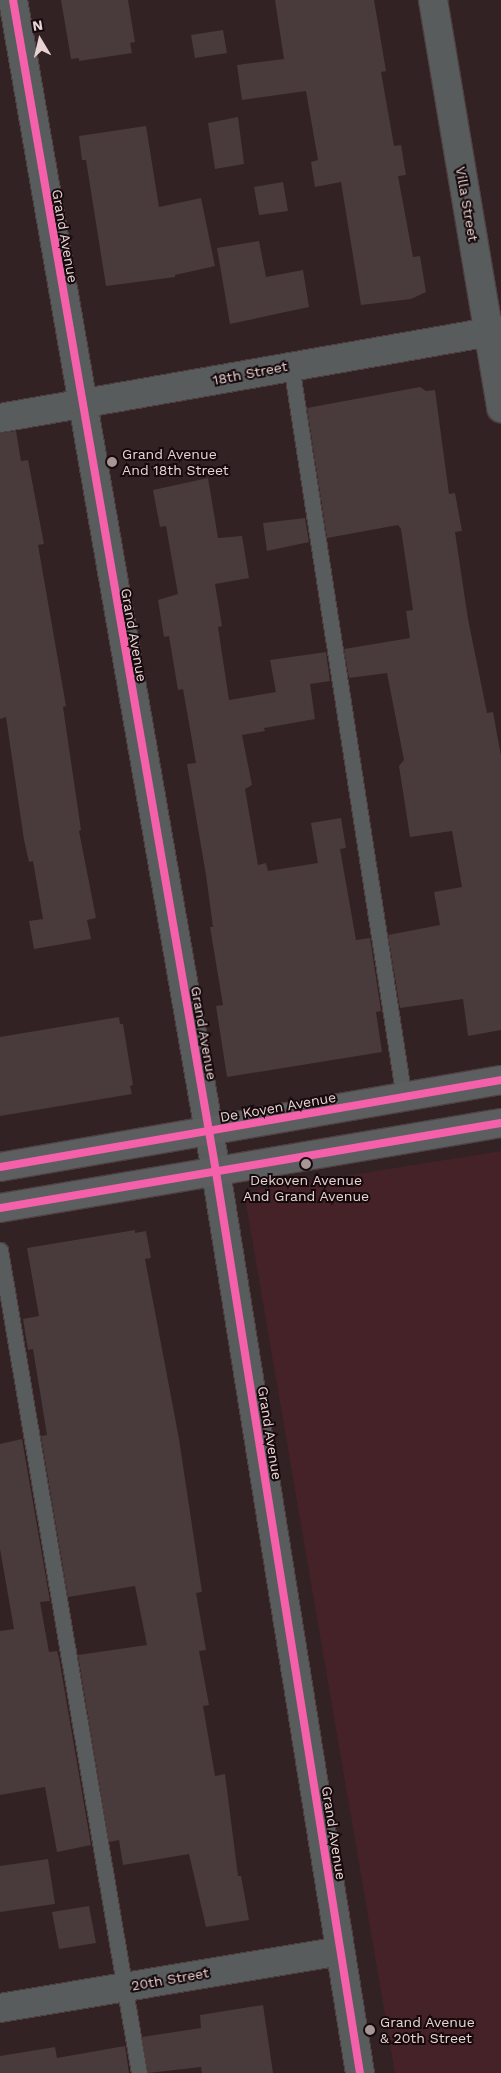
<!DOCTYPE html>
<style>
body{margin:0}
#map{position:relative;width:501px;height:2073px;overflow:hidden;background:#332224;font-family:"Work Sans",sans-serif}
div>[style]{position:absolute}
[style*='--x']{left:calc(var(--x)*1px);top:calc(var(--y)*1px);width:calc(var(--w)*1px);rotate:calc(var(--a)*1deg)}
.built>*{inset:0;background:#442227}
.building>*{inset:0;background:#493a3c}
.roads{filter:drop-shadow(1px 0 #4e4041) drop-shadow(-1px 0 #4e4041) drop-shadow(0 1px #4e4041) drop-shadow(0 -1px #4e4041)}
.lane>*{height:15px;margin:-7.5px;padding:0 7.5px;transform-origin:7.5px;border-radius:7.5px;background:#595c5d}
.street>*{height:28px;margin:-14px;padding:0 14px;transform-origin:14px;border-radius:14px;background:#595c5d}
.secondary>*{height:28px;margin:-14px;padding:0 14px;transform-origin:14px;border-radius:14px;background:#5d5e60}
.cycleway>*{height:8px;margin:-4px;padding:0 4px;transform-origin:4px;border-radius:4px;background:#f560ab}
.dots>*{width:14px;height:14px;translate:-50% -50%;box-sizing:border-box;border:2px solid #170a0c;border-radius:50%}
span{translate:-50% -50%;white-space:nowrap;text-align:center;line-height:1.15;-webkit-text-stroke:4px #170a0c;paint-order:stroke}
.street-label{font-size:14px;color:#e7d3d4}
.poi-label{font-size:14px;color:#e7d3d4}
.left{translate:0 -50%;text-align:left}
.north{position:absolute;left:15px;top:15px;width:50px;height:50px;-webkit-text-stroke:4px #170a0c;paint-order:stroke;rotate:351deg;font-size:14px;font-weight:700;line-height:20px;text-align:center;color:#e7d3d4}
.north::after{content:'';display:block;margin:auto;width:18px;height:22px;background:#e7d3d4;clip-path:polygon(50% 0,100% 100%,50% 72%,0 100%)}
</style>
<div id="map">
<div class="built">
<div style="clip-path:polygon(501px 1151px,501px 2073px,395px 2073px,244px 1192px)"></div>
</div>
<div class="building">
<div style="clip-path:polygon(61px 0,128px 0,135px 42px,130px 43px,132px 53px,79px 61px,79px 58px,71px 59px)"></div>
<div style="clip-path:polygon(275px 0,374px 0,386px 71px,381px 72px,394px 146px,401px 145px,406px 175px,398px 176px,413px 257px,420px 256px,426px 292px,411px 299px,361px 305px,341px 182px,315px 187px,311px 162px,318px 160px,306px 91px,242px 100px,237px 65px,284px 59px)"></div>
<div style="clip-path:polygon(223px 30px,227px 53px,195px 58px,191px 35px)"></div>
<div style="clip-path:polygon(238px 117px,244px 164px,215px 169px,208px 123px)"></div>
<div style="clip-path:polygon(146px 126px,159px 207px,201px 198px,215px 266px,175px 275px,175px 277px,106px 286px,86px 160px,82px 160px,79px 136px)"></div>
<div style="clip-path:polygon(283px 182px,288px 211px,259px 215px,254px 187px)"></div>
<div style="clip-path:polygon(259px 241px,266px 277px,303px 270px,309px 307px,230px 324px,217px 248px)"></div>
<div style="clip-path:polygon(420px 387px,426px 391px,435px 390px,449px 494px,455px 493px,462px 531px,455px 532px,468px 619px,487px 713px,493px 712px,501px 756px,501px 1030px,468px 1036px,463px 999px,400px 1008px,388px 935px,440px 925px,434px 892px,462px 887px,452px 831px,410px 837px,399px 766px,404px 760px,387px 673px,349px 678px,344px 649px,410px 638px,406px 611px,413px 610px,401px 529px,398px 525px,327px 538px,307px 408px)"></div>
<div style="clip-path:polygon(16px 431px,21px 461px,28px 460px,44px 544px,38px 545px,66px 706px,63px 707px,81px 830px,79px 831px,96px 918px,87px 920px,91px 939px,34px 949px,29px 921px,43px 919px,33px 861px,29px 862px,24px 840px,6px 717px,0 719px,0 433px)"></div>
<div style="clip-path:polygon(208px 478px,218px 538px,242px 536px,249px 578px,215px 584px,222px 626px,218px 627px,229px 700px,276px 692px,270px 660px,326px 652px,330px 681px,310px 684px,315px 719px,264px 728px,265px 731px,242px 735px,252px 785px,245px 789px,258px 865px,266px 863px,268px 871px,318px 863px,311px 823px,341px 818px,346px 848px,340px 849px,356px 940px,370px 938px,381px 1011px,376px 1012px,382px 1052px,227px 1077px,216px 1006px,223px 1005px,210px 927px,213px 927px,206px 875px,187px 764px,196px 763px,183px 689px,178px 690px,169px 636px,164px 637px,158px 600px,178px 594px,166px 526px,160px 527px,153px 490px)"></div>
<div style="clip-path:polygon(305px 518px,309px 542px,267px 551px,263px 523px)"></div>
<div style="clip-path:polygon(119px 1017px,120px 1024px,123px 1024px,133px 1085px,130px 1086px,132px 1094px,0 1116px,0 1037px)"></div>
<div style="clip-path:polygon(135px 1230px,135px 1233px,146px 1231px,151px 1258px,145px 1259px,179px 1439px,202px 1592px,196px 1593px,206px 1650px,199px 1651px,209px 1705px,203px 1706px,215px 1776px,225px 1774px,238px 1876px,241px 1876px,249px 1920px,206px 1927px,189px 1854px,123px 1865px,119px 1840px,109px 1842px,78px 1655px,147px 1645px,135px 1586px,68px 1597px,41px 1436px,47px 1435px,33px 1349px,28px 1350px,23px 1319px,39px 1316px,27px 1248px)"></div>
<div style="clip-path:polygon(22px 1439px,50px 1601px,40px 1602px,49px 1652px,57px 1651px,59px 1658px,91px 1845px,57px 1852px,45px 1787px,0 1795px,0 1631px,14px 1629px,0 1549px,0 1444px)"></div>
<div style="clip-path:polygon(48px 1859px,55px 1904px,0 1912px,0 1866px)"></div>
<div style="clip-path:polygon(89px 1906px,96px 1943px,59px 1949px,52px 1912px)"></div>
<div style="clip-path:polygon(263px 2005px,273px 2073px,202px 2073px,201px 2067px,148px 2073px,142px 2037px,201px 2028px,200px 2015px)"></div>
<div style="clip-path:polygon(125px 2046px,129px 2073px,0 2073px,0 2056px,55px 2047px,57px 2058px)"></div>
</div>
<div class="roads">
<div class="lane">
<div style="--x:291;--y:365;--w:742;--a:81.24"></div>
<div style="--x:0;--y:1250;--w:835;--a:80.41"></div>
</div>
<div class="street">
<div style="--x:13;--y:0;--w:1189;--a:80.17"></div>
<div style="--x:216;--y:1172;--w:912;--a:80.92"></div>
<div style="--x:433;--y:0;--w:414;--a:80.5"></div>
<div style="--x:0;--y:418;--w:509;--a:-9.96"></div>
<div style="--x:0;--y:2008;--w:345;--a:-9.5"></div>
</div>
<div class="secondary">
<div style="--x:0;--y:1167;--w:508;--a:-9.85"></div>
<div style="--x:0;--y:1208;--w:508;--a:-9.63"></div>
</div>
</div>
<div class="cycleway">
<div style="--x:13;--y:0;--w:1189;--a:80.17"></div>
<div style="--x:216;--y:1172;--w:912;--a:80.92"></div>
<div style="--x:0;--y:1167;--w:508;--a:-9.85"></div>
<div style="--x:0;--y:1208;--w:508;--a:-9.63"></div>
</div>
<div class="dots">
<div style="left:112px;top:462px;background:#a89596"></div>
<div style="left:306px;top:1164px;background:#a89596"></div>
<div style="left:370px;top:2030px;background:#a89596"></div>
</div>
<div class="street-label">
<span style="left:467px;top:204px;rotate:80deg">Villa Street</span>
<span style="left:65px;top:236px;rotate:80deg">Grand Avenue</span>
<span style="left:250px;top:373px;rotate:-11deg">18th Street</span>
<span style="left:134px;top:635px;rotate:80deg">Grand Avenue</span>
<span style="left:204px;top:1033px;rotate:80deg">Grand Avenue</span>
<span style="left:278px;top:1107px;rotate:-10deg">De Koven Avenue</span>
<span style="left:270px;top:1433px;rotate:81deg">Grand Avenue</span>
<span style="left:334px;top:1833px;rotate:81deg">Grand Avenue</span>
<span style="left:170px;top:1979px;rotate:-10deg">20th Street</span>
</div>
<div class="poi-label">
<span class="left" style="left:122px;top:462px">Grand Avenue<br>And 18th Street</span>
<span style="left:306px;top:1188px">Dekoven Avenue<br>And Grand Avenue</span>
<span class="left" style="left:380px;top:2030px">Grand Avenue<br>&amp; 20th Street</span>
</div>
<div class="north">N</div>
</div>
